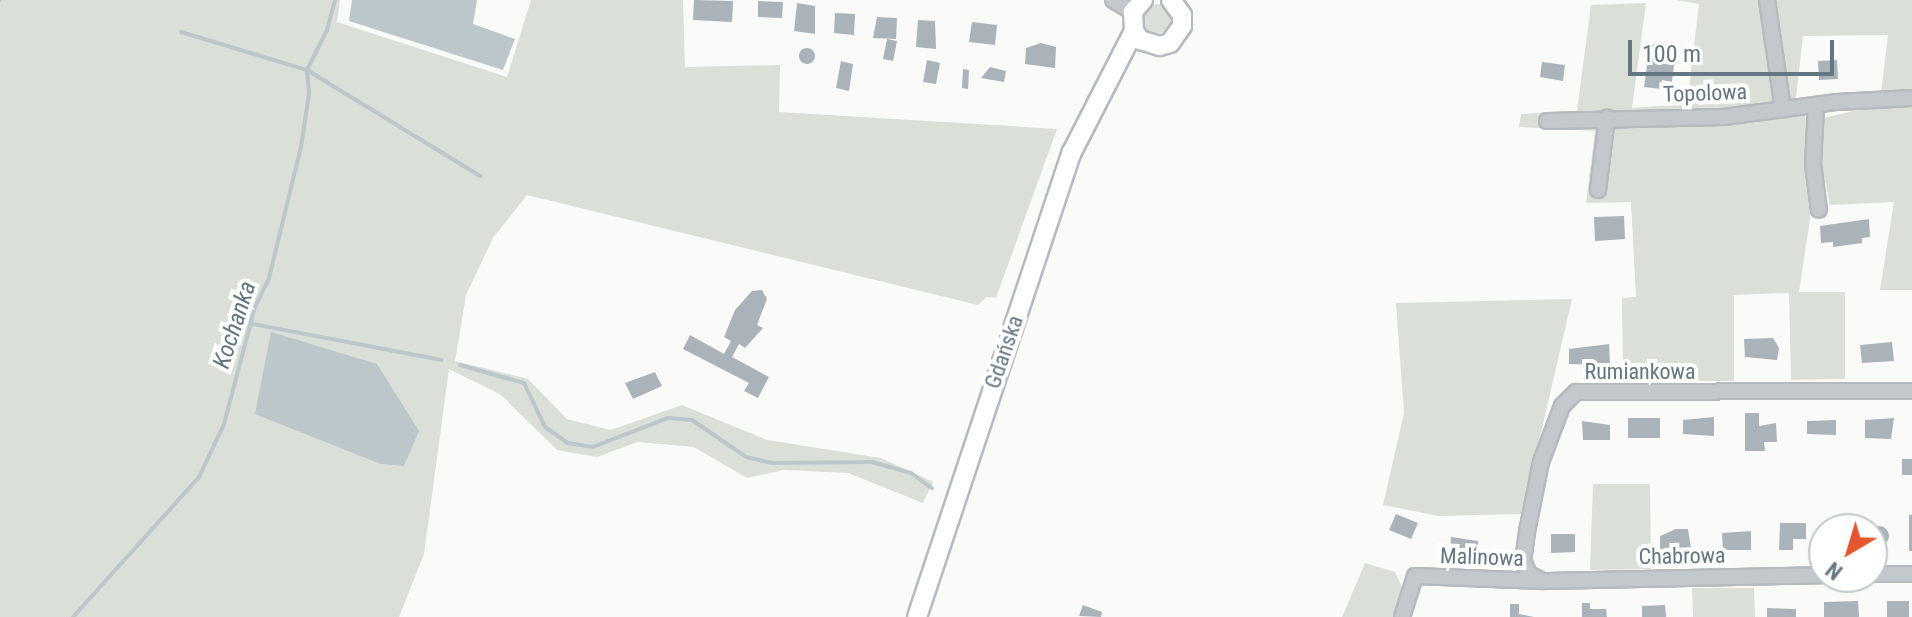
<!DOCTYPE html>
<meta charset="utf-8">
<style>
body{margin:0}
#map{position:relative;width:1912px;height:617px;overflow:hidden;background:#fafaf8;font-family:"Roboto Condensed",sans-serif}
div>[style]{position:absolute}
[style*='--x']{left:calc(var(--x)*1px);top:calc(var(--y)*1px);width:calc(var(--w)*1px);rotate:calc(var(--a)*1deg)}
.green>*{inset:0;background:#dadfd7}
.round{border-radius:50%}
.water>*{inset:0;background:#bbc7cb}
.stream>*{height:4px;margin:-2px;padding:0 2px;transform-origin:2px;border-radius:2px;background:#bbc7cb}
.building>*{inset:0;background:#aab3b9}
.path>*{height:2px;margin-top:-1px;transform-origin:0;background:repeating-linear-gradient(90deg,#bbbfc2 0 4px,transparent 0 8px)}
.roads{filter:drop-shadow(2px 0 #b5babe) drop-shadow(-2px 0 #b5babe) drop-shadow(0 2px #b5babe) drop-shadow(0 -2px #b5babe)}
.minor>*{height:14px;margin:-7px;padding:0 7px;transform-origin:7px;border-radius:7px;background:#c3c8cc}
.major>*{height:18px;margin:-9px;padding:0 9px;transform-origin:9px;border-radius:9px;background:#fff}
span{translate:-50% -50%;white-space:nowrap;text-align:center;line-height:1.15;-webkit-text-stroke:8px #fff;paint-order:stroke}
.street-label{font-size:22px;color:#657683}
.water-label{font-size:24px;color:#60757c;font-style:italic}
.north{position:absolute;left:1808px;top:513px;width:80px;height:80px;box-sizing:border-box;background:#fff;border:2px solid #c1c8cd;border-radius:50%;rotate:218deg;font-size:22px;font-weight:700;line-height:32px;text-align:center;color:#657683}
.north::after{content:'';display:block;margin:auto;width:28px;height:36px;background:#e4572e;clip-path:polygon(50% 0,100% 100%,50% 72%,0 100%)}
.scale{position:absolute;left:1628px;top:40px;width:206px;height:36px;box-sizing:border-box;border:4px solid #657683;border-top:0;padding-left:10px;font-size:24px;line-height:28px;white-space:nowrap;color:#657683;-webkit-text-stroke:6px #fff;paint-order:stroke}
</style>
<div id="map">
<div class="green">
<div style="clip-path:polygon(0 0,340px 0,337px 22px,507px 77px,531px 0,683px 0,685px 67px,780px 65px,779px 112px,1057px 129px,996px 298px,986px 297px,978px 305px,527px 195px,493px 238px,466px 295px,455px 361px,528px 379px,567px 419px,611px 430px,682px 405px,767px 440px,881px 458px,933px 482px,923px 503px,848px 473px,784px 470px,747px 478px,694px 447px,638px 442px,597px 457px,557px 450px,500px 394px,449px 369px,424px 554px,399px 617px,0 617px)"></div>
<div style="clip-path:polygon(1676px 0,1912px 0,1912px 91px,1881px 93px,1888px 35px,1803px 36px,1796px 98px,1807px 121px,1812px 206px,1799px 292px,1845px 292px,1845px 379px,1791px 380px,1789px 293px,1734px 295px,1734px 381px,1623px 381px,1622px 298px,1636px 297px,1631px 202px,1586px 203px,1595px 131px,1519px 127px,1521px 114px,1577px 111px,1591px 5px,1646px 3px,1632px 108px,1687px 104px,1699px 4px)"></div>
<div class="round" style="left:1141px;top:4px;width:30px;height:30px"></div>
<div style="clip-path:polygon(1884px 104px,1912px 106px,1912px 290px,1880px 290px,1894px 202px,1830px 205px,1816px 138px,1823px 118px)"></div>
<div style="clip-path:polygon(1572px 299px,1522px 514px,1439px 516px,1383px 505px,1404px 413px,1396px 303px)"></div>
<div style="clip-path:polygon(1593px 484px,1650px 484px,1651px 569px,1590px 570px)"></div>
<div style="clip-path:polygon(1365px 563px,1395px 572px,1402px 587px,1393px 617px,1342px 617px)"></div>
<div style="clip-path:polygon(1692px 588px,1754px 588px,1755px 617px,1693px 617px)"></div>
</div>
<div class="water">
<div style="clip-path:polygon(352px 0,477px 0,473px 24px,515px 39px,503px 70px,349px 21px)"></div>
<div style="clip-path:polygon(271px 332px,377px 364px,419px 431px,404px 466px,381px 464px,255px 414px)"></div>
</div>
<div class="stream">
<div style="--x:181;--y:32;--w:132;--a:16.8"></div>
<div style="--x:307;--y:70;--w:203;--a:31.5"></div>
<div style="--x:253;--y:324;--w:192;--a:10.8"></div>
<div style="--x:460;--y:365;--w:66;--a:15.7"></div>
<div style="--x:524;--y:383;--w:49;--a:64.5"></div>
<div style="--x:545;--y:427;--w:28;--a:35"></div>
<div style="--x:568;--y:443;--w:25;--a:9"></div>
<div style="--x:593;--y:447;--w:80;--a:-21.1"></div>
<div style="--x:668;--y:418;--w:24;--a:5"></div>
<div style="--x:692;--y:420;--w:65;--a:34.4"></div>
<div style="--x:746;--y:457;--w:27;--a:13"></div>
<div style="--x:772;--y:463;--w:100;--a:-0.6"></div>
<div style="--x:872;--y:462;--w:41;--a:15.8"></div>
<div style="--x:911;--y:473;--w:26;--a:36"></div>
<div style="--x:73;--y:617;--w:188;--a:-48"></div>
<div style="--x:199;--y:477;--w:59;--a:-64.7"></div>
<div style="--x:224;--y:424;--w:121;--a:-75.2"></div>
<div style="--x:255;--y:307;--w:32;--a:-64"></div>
<div style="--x:269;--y:278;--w:135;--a:-76.3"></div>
<div style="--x:301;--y:147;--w:54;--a:-81.4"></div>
<div style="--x:309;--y:94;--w:24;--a:-95"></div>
<div style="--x:307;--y:70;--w:45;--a:-63.4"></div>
<div style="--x:327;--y:30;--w:31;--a:-75"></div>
</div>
<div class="building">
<div style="clip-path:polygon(694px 0,733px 1px,732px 22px,693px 20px)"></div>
<div style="clip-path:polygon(758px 1px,783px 2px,782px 18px,758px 17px)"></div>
<div style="clip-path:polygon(797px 3px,815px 6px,815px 34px,794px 31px)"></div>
<div style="clip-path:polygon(835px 13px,855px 14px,854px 35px,834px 33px)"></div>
<div style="clip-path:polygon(877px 17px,897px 18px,896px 39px,873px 38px)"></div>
<div style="clip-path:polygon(918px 20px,935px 21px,936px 49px,916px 47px)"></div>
<div style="clip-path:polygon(972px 22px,997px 25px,995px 45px,969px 42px)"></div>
<div style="clip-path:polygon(887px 39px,897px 41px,893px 61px,883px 59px)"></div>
<div style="clip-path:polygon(1041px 43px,1056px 47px,1055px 68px,1025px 64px,1026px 48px)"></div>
<div style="clip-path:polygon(1650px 44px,1666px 46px,1664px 64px,1674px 65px,1672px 82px,1662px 80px,1661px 89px,1644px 87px)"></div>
<div class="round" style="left:799px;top:48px;width:16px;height:16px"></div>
<div style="clip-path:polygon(927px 60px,940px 63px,936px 84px,923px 82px)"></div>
<div style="clip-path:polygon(1837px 60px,1838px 79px,1819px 80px,1818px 61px)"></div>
<div style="clip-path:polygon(841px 61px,853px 64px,849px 91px,836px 88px)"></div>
<div style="clip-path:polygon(1542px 62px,1565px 65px,1563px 81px,1540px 77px)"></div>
<div style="clip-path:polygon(990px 67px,1006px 71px,1004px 82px,981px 78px)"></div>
<div style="clip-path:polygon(963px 69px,969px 70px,968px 89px,962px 88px)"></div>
<div style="clip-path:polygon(1624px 216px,1625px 239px,1595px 241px,1594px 217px)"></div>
<div style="clip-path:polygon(1869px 219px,1870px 237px,1862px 238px,1862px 243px,1833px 247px,1833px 242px,1821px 243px,1820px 226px)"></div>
<div style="clip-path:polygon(762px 290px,767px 299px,757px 325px,763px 328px,745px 348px,739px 344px,732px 357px,769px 377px,758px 398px,744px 391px,749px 383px,683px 349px,690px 335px,724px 354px,731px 341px,724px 337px,735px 310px,752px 291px)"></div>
<div style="clip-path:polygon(1773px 338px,1779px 348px,1777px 360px,1745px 357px,1744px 339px)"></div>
<div style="clip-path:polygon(1892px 342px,1894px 361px,1862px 363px,1860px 345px)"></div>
<div style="clip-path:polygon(1609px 344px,1610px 365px,1569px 364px,1569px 349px)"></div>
<div style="clip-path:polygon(655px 372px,662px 386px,633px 399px,625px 383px)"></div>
<div style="clip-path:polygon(1745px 413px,1759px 413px,1759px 426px,1776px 423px,1777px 442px,1764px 442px,1765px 451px,1745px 451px)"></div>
<div style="clip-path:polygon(1714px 417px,1714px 436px,1683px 434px,1683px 420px)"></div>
<div style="clip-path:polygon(1628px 418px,1660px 418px,1660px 438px,1628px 438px)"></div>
<div style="clip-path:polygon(1894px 418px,1891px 439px,1865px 438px,1865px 420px)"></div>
<div style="clip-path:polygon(1836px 420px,1836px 435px,1807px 434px,1807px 421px)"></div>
<div style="clip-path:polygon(1582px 421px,1610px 425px,1610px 440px,1583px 440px)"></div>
<div style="clip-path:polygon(1902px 459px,1912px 459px,1912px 475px,1902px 475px)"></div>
<div style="clip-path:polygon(1396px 514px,1418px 523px,1411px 539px,1389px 530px)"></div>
<div style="clip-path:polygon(1909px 515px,1912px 515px,1912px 551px,1909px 551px)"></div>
<div style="clip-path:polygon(1780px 523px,1806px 523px,1806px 539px,1793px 539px,1793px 550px,1779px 550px)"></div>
<div class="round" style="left:1869px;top:526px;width:20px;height:20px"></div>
<div style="clip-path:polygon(1676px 529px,1688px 529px,1691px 549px,1660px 552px,1660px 536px)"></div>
<div style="clip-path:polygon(1751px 531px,1751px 550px,1723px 550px,1722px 533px)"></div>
<div style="clip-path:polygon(1551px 534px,1575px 534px,1575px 552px,1551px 553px)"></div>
<div style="clip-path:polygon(1451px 537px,1478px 541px,1477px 556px,1450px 554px)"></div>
<div style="clip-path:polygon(1858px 601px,1859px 617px,1824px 617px,1824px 602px)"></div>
<div style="clip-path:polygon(1887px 601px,1909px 601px,1909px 617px,1887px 617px)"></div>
<div style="clip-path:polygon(1582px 603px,1590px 603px,1590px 609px,1606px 609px,1607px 617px,1582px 617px)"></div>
<div style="clip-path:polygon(1510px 604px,1519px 604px,1519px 614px,1534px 617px,1510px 617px)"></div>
<div style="clip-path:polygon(1083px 605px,1102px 612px,1101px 617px,1079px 616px)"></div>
<div style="clip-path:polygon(1665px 605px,1666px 617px,1642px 617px,1642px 606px)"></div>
<div style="clip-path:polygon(1767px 608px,1796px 609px,1796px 617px,1767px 617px)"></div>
</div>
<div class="path">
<div style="--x:0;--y:1;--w:1;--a:-45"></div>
</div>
<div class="roads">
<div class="minor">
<div style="--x:1113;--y:0;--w:23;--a:31"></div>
<div style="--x:1767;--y:0;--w:111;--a:81.7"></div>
<div style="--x:1816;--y:107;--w:57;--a:93"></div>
<div style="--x:1813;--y:164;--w:46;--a:82.6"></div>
<div style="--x:1547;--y:121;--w:177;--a:-1.3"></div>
<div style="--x:1724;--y:117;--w:114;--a:-7.6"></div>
<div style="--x:1837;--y:102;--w:75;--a:-3.1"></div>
<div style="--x:1598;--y:190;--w:73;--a:-82.9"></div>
<div style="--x:1872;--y:574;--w:40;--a:0"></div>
<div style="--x:1542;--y:581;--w:15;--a:-152"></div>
<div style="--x:1529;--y:574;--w:14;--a:-115"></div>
<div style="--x:1523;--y:561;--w:34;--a:-82"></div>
<div style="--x:1528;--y:527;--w:66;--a:-78.7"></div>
<div style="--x:1541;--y:462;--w:60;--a:-69.4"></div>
<div style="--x:1562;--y:406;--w:20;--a:-45"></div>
<div style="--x:1576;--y:392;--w:336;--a:-0.2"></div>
<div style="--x:1402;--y:617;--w:43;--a:-72.4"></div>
<div style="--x:1415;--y:576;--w:127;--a:2.3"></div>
<div style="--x:1542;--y:581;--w:282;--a:-1.2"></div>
</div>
<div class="major">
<div style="--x:1143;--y:0;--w:16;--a:130"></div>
<div style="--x:1133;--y:12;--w:19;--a:87"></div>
<div style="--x:1134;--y:31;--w:11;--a:56"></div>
<div style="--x:1140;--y:40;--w:21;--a:17"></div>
<div style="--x:1160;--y:46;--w:10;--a:-17"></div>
<div style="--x:1170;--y:43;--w:21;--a:-55"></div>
<div style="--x:1182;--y:26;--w:11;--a:-90"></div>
<div style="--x:1182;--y:15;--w:19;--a:-126"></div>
<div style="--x:917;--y:617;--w:490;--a:-71.6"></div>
<div style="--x:1072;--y:152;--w:136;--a:-62.9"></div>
</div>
</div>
<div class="street-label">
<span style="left:1705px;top:93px;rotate:-2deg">Topolowa</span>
<span style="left:1004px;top:352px;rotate:-71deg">Gdańska</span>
<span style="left:1640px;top:372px">Rumiankowa</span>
<span style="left:1682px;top:556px;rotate:-1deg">Chabrowa</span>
<span style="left:1482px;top:557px;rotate:2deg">Malinowa</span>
</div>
<div class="water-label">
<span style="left:235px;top:325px;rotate:-72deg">Kochanka</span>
</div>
<div class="north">N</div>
<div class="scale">100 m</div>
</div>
